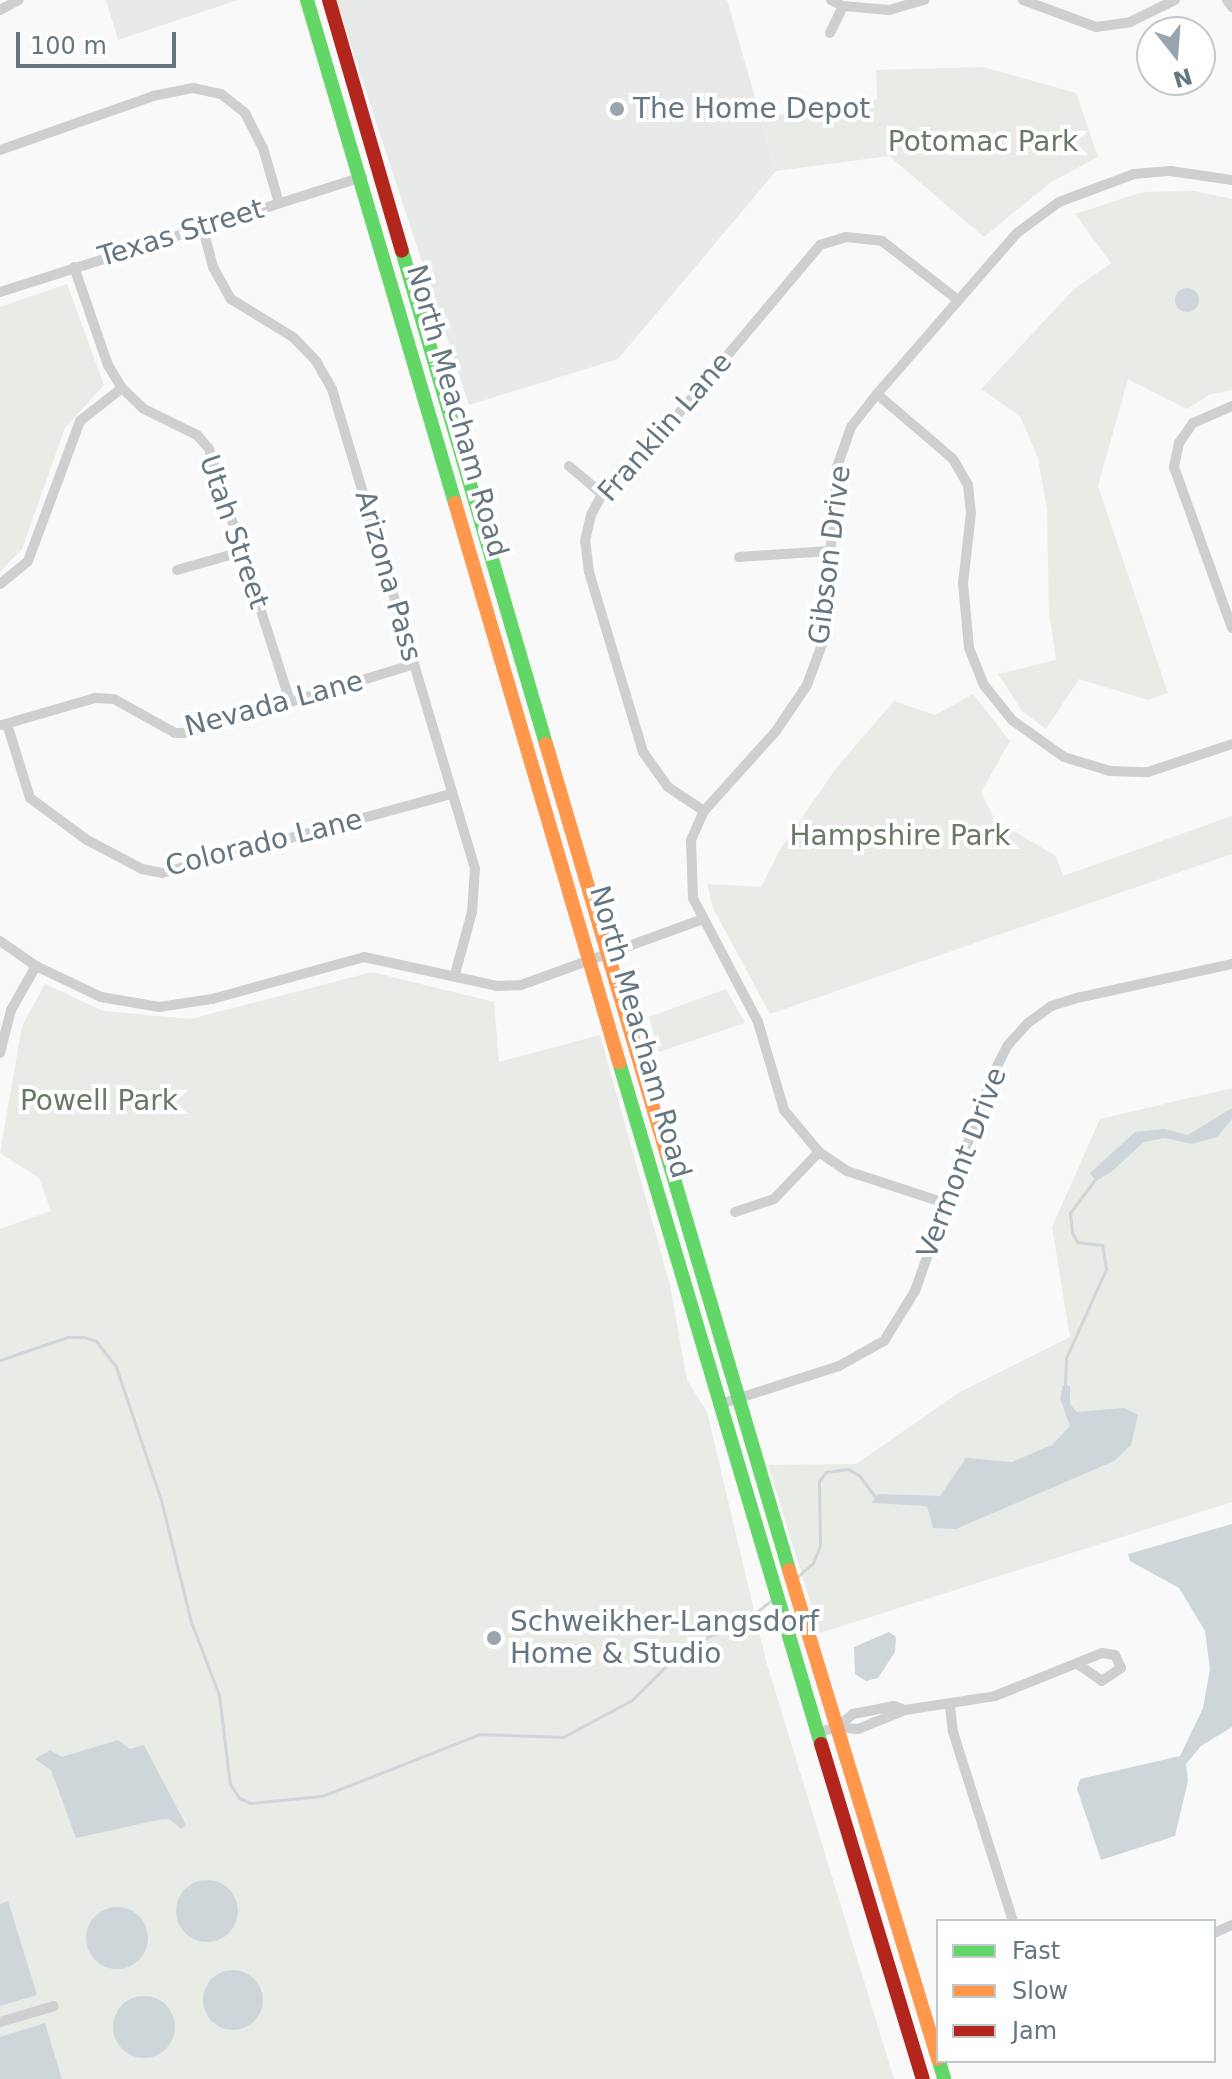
<!DOCTYPE html>
<style>
body{margin:0}
#map{position:relative;width:1232px;height:2079px;overflow:hidden;background:#f9f9f9;font-family:"DejaVu Sans",sans-serif}
div>[style]{position:absolute}
[style*='--x']{left:calc(var(--x)*1px);top:calc(var(--y)*1px);width:calc(var(--w)*1px);rotate:calc(var(--a)*1deg)}
.built>*{inset:0;background:#e8e9e9}
.green>*{inset:0;background:#e8ebe6}
.water>*{inset:0;background:#ced6d9}
.round{border-radius:50%}
.stream>*{height:3px;margin:-1.5px;padding:0 1.5px;transform-origin:1.5px;border-radius:1.5px;background:#ced6d9}
.street>*{height:10px;margin:-5px;padding:0 5px;transform-origin:5px;border-radius:5px;background:#cecfd0}
.fast>*{height:14px;margin:-7px;padding:0 7px;transform-origin:7px;border-radius:7px;background:#63d668}
.slow>*{height:14px;margin:-7px;padding:0 7px;transform-origin:7px;border-radius:7px;background:#ff974d}
.jam>*{height:14px;margin:-7px;padding:0 7px;transform-origin:7px;border-radius:7px;background:#b3261e}
.dots>*{width:22px;height:22px;translate:-50% -50%;box-sizing:border-box;border:4px solid #fff;border-radius:50%}
span{translate:-50% -50%;white-space:nowrap;text-align:center;line-height:1.15;-webkit-text-stroke:8px #fff;paint-order:stroke}
.poi-label{font-size:28px;color:#657683}
.left{translate:0 -50%;text-align:left}
.park-label{font-size:28px;color:#687a64}
.street-label{font-size:28px;color:#657683}
.legend{position:absolute;left:936px;top:1919px;width:280px;height:144px;box-sizing:border-box;background:#fff;border:2px solid #c1c8cd;margin:0;padding:10px 14px;list-style:none;font-size:24px;color:#657683}
.legend li{display:flex;align-items:center;gap:16px;height:40px}
.legend b{width:40px;border:2px solid #c1c8cd}
.north{position:absolute;left:1136px;top:16px;width:80px;height:80px;box-sizing:border-box;background:#fff;border:2px solid #c1c8cd;border-radius:50%;rotate:163deg;font-size:22px;font-weight:700;line-height:32px;text-align:center;color:#657683}
.north::after{content:'';display:block;margin:auto;width:28px;height:36px;background:#99a4ac;clip-path:polygon(50% 0,100% 100%,50% 72%,0 100%)}
.scale{position:absolute;left:16px;top:32px;width:160px;height:36px;box-sizing:border-box;border:4px solid #657683;border-top:0;padding-left:10px;font-size:24px;line-height:28px;white-space:nowrap;color:#657683;-webkit-text-stroke:6px #fff;paint-order:stroke}
</style>
<div id="map">
<div class="built">
<div style="clip-path:polygon(106px 0,238px 0,118px 40px)"></div>
<div style="clip-path:polygon(336px 0,727px 0,776px 171px,618px 359px,469px 405px)"></div>
</div>
<div class="green">
<div style="clip-path:polygon(983px 67px,1076px 93px,1098px 157px,1051px 182px,984px 237px,889px 156px,776px 171px,761px 118px,877px 99px,876px 70px)"></div>
<div style="clip-path:polygon(1195px 191px,1232px 199px,1232px 390px,1209px 395px,1187px 409px,1128px 379px,1098px 486px,1168px 693px,1148px 700px,1079px 679px,1046px 729px,1022px 711px,998px 674px,1056px 660px,1049px 612px,1047px 509px,1038px 458px,1020px 416px,981px 389px,1074px 289px,1111px 263px,1075px 214px,1143px 192px)"></div>
<div style="clip-path:polygon(67px 284px,104px 385px,65px 428px,22px 549px,0 572px,0 307px)"></div>
<div style="clip-path:polygon(973px 694px,1010px 741px,981px 792px,995px 820px,1056px 856px,1063px 876px,1232px 816px,1232px 854px,770px 1014px,713px 908px,707px 884px,761px 887px,781px 848px,837px 767px,894px 701px,935px 715px)"></div>
<div style="clip-path:polygon(evenodd,372px 972px,494px 1002px,499px 1062px,600px 1035px,670px 1285px,687px 1380px,707px 1412px,766px 1661px,894px 2079px,62px 2079px,45px 2024px,0 2037px,0 2006px,36px 1995px,8px 1902px,0 1904px,0 1229px,51px 1211px,39px 1178px,0 1153px,22px 1026px,45px 984px,103px 1011px,191px 1019px,372px 972px,207px 1880px,182px 1929px,176px 1910px,189px 1885px,207px 1880px,372px 972px,234px 1970px,252px 1976px,263px 1991px,216px 2026px,204px 2009px,234px 1970px)"></div>
<div style="clip-path:polygon(726px 989px,745px 1023px,659px 1052px,649px 1017px)"></div>
<div style="clip-path:polygon(1232px 1088px,1232px 1502px,820px 1633px,768px 1465px,856px 1464px,960px 1392px,1070px 1337px,1052px 1227px,1100px 1119px)"></div>
</div>
<div class="water">
<div class="round" style="left:1175px;top:288px;width:24px;height:24px"></div>
<div style="clip-path:polygon(1232px 1108px,1232px 1119px,1217px 1137px,1192px 1144px,1165px 1138px,1144px 1142px,1111px 1172px,1096px 1181px,1090px 1173px,1135px 1132px,1164px 1129px,1188px 1135px)"></div>
<div style="clip-path:polygon(1063px 1385px,1070px 1386px,1070px 1404px,1077px 1412px,1124px 1408px,1138px 1415px,1131px 1445px,1114px 1461px,956px 1529px,933px 1528px,927px 1506px,872px 1503px,878px 1494px,940px 1496px,966px 1458px,1012px 1462px,1052px 1445px,1070px 1426px,1060px 1398px)"></div>
<div style="clip-path:polygon(1232px 1524px,1232px 1727px,1201px 1746px,1186px 1764px,1188px 1781px,1175px 1836px,1101px 1860px,1077px 1789px,1080px 1779px,1180px 1756px,1203px 1708px,1210px 1669px,1205px 1631px,1179px 1588px,1130px 1561px,1128px 1554px)"></div>
<div style="clip-path:polygon(889px 1632px,896px 1637px,895px 1652px,878px 1678px,866px 1681px,855px 1674px,854px 1647px)"></div>
<div style="clip-path:polygon(118px 1740px,130px 1749px,144px 1745px,186px 1825px,181px 1829px,169px 1819px,158px 1820px,76px 1838px,51px 1770px,35px 1759px,50px 1750px,62px 1757px)"></div>
<div class="round" style="left:176px;top:1880px;width:62px;height:62px"></div>
<div style="clip-path:polygon(8px 1901px,37px 1995px,0 2006px,0 1904px)"></div>
<div class="round" style="left:86px;top:1907px;width:62px;height:62px"></div>
<div class="round" style="left:203px;top:1970px;width:60px;height:60px"></div>
<div class="round" style="left:113px;top:1996px;width:62px;height:62px"></div>
<div style="clip-path:polygon(45px 2023px,62px 2079px,0 2079px,0 2037px)"></div>
</div>
<div class="stream">
<div style="--x:0;--y:1360;--w:71;--a:-18.9"></div>
<div style="--x:67;--y:1337;--w:17;--a:0"></div>
<div style="--x:84;--y:1337;--w:13;--a:18"></div>
<div style="--x:96;--y:1341;--w:33;--a:52"></div>
<div style="--x:116;--y:1367;--w:140;--a:71.3"></div>
<div style="--x:161;--y:1500;--w:126;--a:76.2"></div>
<div style="--x:191;--y:1622;--w:78;--a:69"></div>
<div style="--x:219;--y:1695;--w:90;--a:83"></div>
<div style="--x:230;--y:1784;--w:17;--a:57"></div>
<div style="--x:239;--y:1798;--w:13;--a:23"></div>
<div style="--x:251;--y:1803;--w:71;--a:-5.6"></div>
<div style="--x:322;--y:1796;--w:170;--a:-21.4"></div>
<div style="--x:480;--y:1734;--w:83;--a:2.1"></div>
<div style="--x:563;--y:1737;--w:78;--a:-28.2"></div>
<div style="--x:632;--y:1700;--w:78;--a:-45"></div>
<div style="--x:687;--y:1645;--w:60;--a:-21.4"></div>
<div style="--x:743;--y:1623;--w:36;--a:-39"></div>
<div style="--x:1065;--y:1386;--w:28;--a:-88"></div>
<div style="--x:1066;--y:1358;--w:98;--a:-65.8"></div>
<div style="--x:1106;--y:1269;--w:24;--a:-99"></div>
<div style="--x:1102;--y:1245;--w:25;--a:-173"></div>
<div style="--x:1077;--y:1242;--w:11;--a:-117"></div>
<div style="--x:1072;--y:1232;--w:19;--a:-96"></div>
<div style="--x:1070;--y:1213;--w:44;--a:-53.4"></div>
<div style="--x:795;--y:1579;--w:24;--a:-42"></div>
<div style="--x:813;--y:1563;--w:18;--a:-68"></div>
<div style="--x:820;--y:1546;--w:65;--a:-90.9"></div>
<div style="--x:819;--y:1481;--w:11;--a:-52"></div>
<div style="--x:826;--y:1472;--w:22;--a:-8"></div>
<div style="--x:848;--y:1469;--w:13;--a:29"></div>
<div style="--x:859;--y:1475;--w:29;--a:54"></div>
</div>
<div class="street">
<div style="--x:831;--y:0;--w:13;--a:27"></div>
<div style="--x:843;--y:6;--w:46;--a:5"></div>
<div style="--x:889;--y:10;--w:37;--a:-16"></div>
<div style="--x:1023;--y:0;--w:78;--a:20.3"></div>
<div style="--x:1096;--y:27;--w:34;--a:-8"></div>
<div style="--x:1130;--y:22;--w:50;--a:-26.1"></div>
<div style="--x:1227;--y:0;--w:9;--a:54"></div>
<div style="--x:0;--y:10;--w:21;--a:-28"></div>
<div style="--x:830;--y:33;--w:30;--a:-64"></div>
<div style="--x:0;--y:150;--w:162;--a:-19.4"></div>
<div style="--x:153;--y:96;--w:41;--a:-11.3"></div>
<div style="--x:193;--y:88;--w:29;--a:12"></div>
<div style="--x:221;--y:94;--w:31;--a:38"></div>
<div style="--x:245;--y:113;--w:39;--a:63"></div>
<div style="--x:263;--y:148;--w:57;--a:73.8"></div>
<div style="--x:202;--y:225;--w:43;--a:75.3"></div>
<div style="--x:213;--y:267;--w:37;--a:61"></div>
<div style="--x:231;--y:299;--w:73;--a:31.5"></div>
<div style="--x:293;--y:337;--w:33;--a:46"></div>
<div style="--x:316;--y:361;--w:32;--a:60"></div>
<div style="--x:332;--y:389;--w:500;--a:73.4"></div>
<div style="--x:475;--y:868;--w:44;--a:93.9"></div>
<div style="--x:472;--y:912;--w:64;--a:105.3"></div>
<div style="--x:74;--y:267;--w:104;--a:70.9"></div>
<div style="--x:108;--y:365;--w:27;--a:59"></div>
<div style="--x:122;--y:388;--w:30;--a:44"></div>
<div style="--x:144;--y:409;--w:59;--a:26.1"></div>
<div style="--x:197;--y:435;--w:18;--a:49"></div>
<div style="--x:209;--y:449;--w:266;--a:72.2"></div>
<div style="--x:0;--y:292;--w:380;--a:-17.6"></div>
<div style="--x:877;--y:394;--w:100;--a:40.5"></div>
<div style="--x:953;--y:459;--w:30;--a:60"></div>
<div style="--x:968;--y:485;--w:28;--a:84"></div>
<div style="--x:971;--y:513;--w:70;--a:96.5"></div>
<div style="--x:963;--y:583;--w:65;--a:84.7"></div>
<div style="--x:969;--y:648;--w:40;--a:68"></div>
<div style="--x:984;--y:685;--w:45;--a:51.3"></div>
<div style="--x:1012;--y:720;--w:64;--a:35.4"></div>
<div style="--x:1064;--y:757;--w:48;--a:16.9"></div>
<div style="--x:1110;--y:771;--w:38;--a:2"></div>
<div style="--x:1148;--y:772;--w:89;--a:-18.4"></div>
<div style="--x:1232;--y:406;--w:43;--a:156.4"></div>
<div style="--x:1193;--y:423;--w:24;--a:125"></div>
<div style="--x:1179;--y:443;--w:25;--a:102"></div>
<div style="--x:1174;--y:467;--w:171;--a:70.2"></div>
<div style="--x:569;--y:466;--w:43;--a:40.3"></div>
<div style="--x:739;--y:557;--w:90;--a:-3.8"></div>
<div style="--x:177;--y:570;--w:70;--a:-15.8"></div>
<div style="--x:0;--y:584;--w:36;--a:-39"></div>
<div style="--x:28;--y:561;--w:149;--a:-69.6"></div>
<div style="--x:80;--y:421;--w:53;--a:-38.2"></div>
<div style="--x:7;--y:724;--w:77;--a:72.7"></div>
<div style="--x:30;--y:798;--w:71;--a:36.4"></div>
<div style="--x:87;--y:840;--w:62;--a:27.8"></div>
<div style="--x:142;--y:869;--w:20;--a:11"></div>
<div style="--x:162;--y:873;--w:299;--a:-15.3"></div>
<div style="--x:2;--y:725;--w:97;--a:-16.2"></div>
<div style="--x:95;--y:698;--w:19;--a:3"></div>
<div style="--x:114;--y:699;--w:70;--a:29.1"></div>
<div style="--x:175;--y:733;--w:14;--a:0"></div>
<div style="--x:189;--y:733;--w:235;--a:-17"></div>
<div style="--x:704;--y:811;--w:43;--a:-146.3"></div>
<div style="--x:668;--y:787;--w:43;--a:-125.5"></div>
<div style="--x:643;--y:752;--w:188;--a:-106.7"></div>
<div style="--x:589;--y:572;--w:31;--a:-97"></div>
<div style="--x:585;--y:541;--w:27;--a:-77"></div>
<div style="--x:591;--y:515;--w:24;--a:-62"></div>
<div style="--x:602;--y:494;--w:64;--a:-43.7"></div>
<div style="--x:648;--y:450;--w:268;--a:-50"></div>
<div style="--x:820;--y:245;--w:27;--a:-17"></div>
<div style="--x:846;--y:237;--w:36;--a:6"></div>
<div style="--x:882;--y:241;--w:96;--a:37.8"></div>
<div style="--x:0;--y:941;--w:44;--a:34.8"></div>
<div style="--x:36;--y:966;--w:72;--a:25.5"></div>
<div style="--x:101;--y:997;--w:59;--a:9.8"></div>
<div style="--x:159;--y:1007;--w:54;--a:-8.6"></div>
<div style="--x:212;--y:999;--w:158;--a:-15.4"></div>
<div style="--x:364;--y:957;--w:136;--a:12.3"></div>
<div style="--x:497;--y:986;--w:24;--a:-2"></div>
<div style="--x:521;--y:985;--w:191;--a:-19.9"></div>
<div style="--x:0;--y:1053;--w:44;--a:-75.7"></div>
<div style="--x:11;--y:1010;--w:51;--a:-60.4"></div>
<div style="--x:945;--y:1203;--w:103;--a:-161.9"></div>
<div style="--x:847;--y:1171;--w:34;--a:-146"></div>
<div style="--x:819;--y:1152;--w:55;--a:-129.8"></div>
<div style="--x:784;--y:1110;--w:92;--a:-106.5"></div>
<div style="--x:758;--y:1022;--w:140;--a:-117.7"></div>
<div style="--x:693;--y:898;--w:58;--a:-92"></div>
<div style="--x:691;--y:840;--w:32;--a:-66"></div>
<div style="--x:704;--y:811;--w:108;--a:-48"></div>
<div style="--x:776;--y:731;--w:55;--a:-56"></div>
<div style="--x:807;--y:685;--w:49;--a:-69.7"></div>
<div style="--x:824;--y:639;--w:172;--a:-85.7"></div>
<div style="--x:837;--y:467;--w:42;--a:-70.7"></div>
<div style="--x:851;--y:427;--w:42;--a:-51.8"></div>
<div style="--x:877;--y:394;--w:213;--a:-49"></div>
<div style="--x:1017;--y:233;--w:52;--a:-36.4"></div>
<div style="--x:1059;--y:202;--w:80;--a:-20.5"></div>
<div style="--x:1134;--y:174;--w:36;--a:-5"></div>
<div style="--x:1170;--y:171;--w:63;--a:8.3"></div>
<div style="--x:735;--y:1212;--w:41;--a:-18.4"></div>
<div style="--x:774;--y:1199;--w:65;--a:-46.2"></div>
<div style="--x:721;--y:1404;--w:124;--a:-17.9"></div>
<div style="--x:839;--y:1366;--w:51;--a:-29.1"></div>
<div style="--x:884;--y:1341;--w:59;--a:-58.2"></div>
<div style="--x:915;--y:1291;--w:224;--a:-70.4"></div>
<div style="--x:990;--y:1080;--w:39;--a:-63"></div>
<div style="--x:1008;--y:1045;--w:30;--a:-48"></div>
<div style="--x:1028;--y:1023;--w:29;--a:-36"></div>
<div style="--x:1051;--y:1006;--w:27;--a:-17"></div>
<div style="--x:1077;--y:998;--w:159;--a:-12.4"></div>
<div style="--x:950;--y:1705;--w:27;--a:84"></div>
<div style="--x:953;--y:1732;--w:198;--a:72.4"></div>
<div style="--x:905;--y:1710;--w:91;--a:-8.8"></div>
<div style="--x:995;--y:1696;--w:115;--a:-21.9"></div>
<div style="--x:1102;--y:1653;--w:13;--a:9"></div>
<div style="--x:1115;--y:1655;--w:14;--a:65"></div>
<div style="--x:1121;--y:1668;--w:23;--a:146"></div>
<div style="--x:1102;--y:1681;--w:29;--a:-145"></div>
<div style="--x:818;--y:1733;--w:20;--a:-18"></div>
<div style="--x:837;--y:1727;--w:21;--a:-39"></div>
<div style="--x:853;--y:1714;--w:42;--a:-11"></div>
<div style="--x:894;--y:1706;--w:12;--a:20"></div>
<div style="--x:905;--y:1710;--w:51;--a:158"></div>
<div style="--x:858;--y:1729;--w:21;--a:-175"></div>
<div style="--x:1214;--y:1933;--w:20;--a:-24"></div>
<div style="--x:0;--y:2022;--w:56;--a:-16.5"></div>
</div>
<div class="fast">
<div style="--x:307;--y:0;--w:524;--a:73.6"></div>
<div style="--x:402;--y:251;--w:514;--a:73.72"></div>
<div style="--x:619;--y:1062;--w:711;--a:73.5"></div>
<div style="--x:667;--y:1155;--w:433;--a:73.6"></div>
<div style="--x:939;--y:2061;--w:19;--a:74"></div>
</div>
<div class="slow">
<div style="--x:455;--y:503;--w:583;--a:73.65"></div>
<div style="--x:546;--y:744;--w:428;--a:73.6"></div>
<div style="--x:789;--y:1570;--w:511;--a:73.05"></div>
</div>
<div class="jam">
<div style="--x:329;--y:0;--w:261;--a:73.8"></div>
<div style="--x:821;--y:1744;--w:350;--a:73.1"></div>
</div>
<div class="dots">
<div style="left:617px;top:109px;background:#99a4ac"></div>
<div style="left:494px;top:1638px;background:#99a4ac"></div>
</div>
<div class="poi-label">
<span class="left" style="left:633px;top:109px">The Home Depot</span>
<span class="left" style="left:510px;top:1638px">Schweikher-Langsdorf<br>Home &amp; Studio</span>
</div>
<div class="park-label">
<span style="left:983px;top:142px">Potomac Park</span>
<span style="left:900px;top:836px">Hampshire Park</span>
<span style="left:99px;top:1101px">Powell Park</span>
</div>
<div class="street-label">
<span style="left:181px;top:233px;rotate:-17deg">Texas Street</span>
<span style="left:457px;top:411px;rotate:74deg">North Meacham Road</span>
<span style="left:665px;top:427px;rotate:-49deg">Franklin Lane</span>
<span style="left:234px;top:532px;rotate:71deg">Utah Street</span>
<span style="left:830px;top:555px;rotate:-83deg">Gibson Drive</span>
<span style="left:388px;top:576px;rotate:74deg">Arizona Pass</span>
<span style="left:274px;top:704px;rotate:-15deg">Nevada Lane</span>
<span style="left:264px;top:843px;rotate:-14deg">Colorado Lane</span>
<span style="left:640px;top:1032px;rotate:74deg">North Meacham Road</span>
<span style="left:962px;top:1163px;rotate:-69deg">Vermont Drive</span>
</div>
<ul class="legend">
<li><b style="height:10px;background:#63d668"></b>Fast</li>
<li><b style="height:10px;background:#ff974d"></b>Slow</li>
<li><b style="height:10px;background:#b3261e"></b>Jam</li>
</ul>
<div class="north">N</div>
<div class="scale">100 m</div>
</div>
